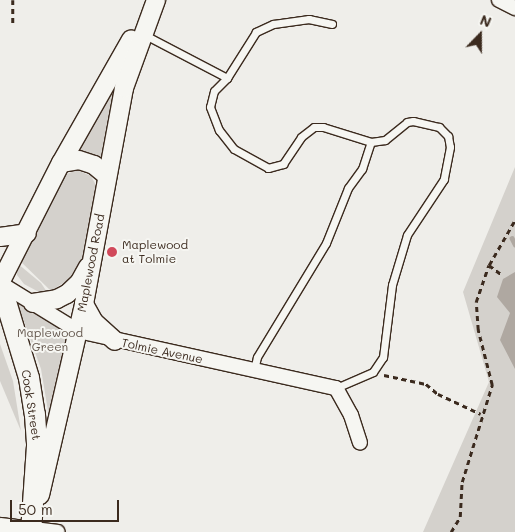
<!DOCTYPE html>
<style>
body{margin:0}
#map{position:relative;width:515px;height:532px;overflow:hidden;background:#efeeea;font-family:Mali,sans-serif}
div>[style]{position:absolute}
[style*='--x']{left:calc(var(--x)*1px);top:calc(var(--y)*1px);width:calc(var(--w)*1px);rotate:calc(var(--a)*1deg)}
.green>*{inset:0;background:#d4d1cc}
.water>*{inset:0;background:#afa8a1}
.stream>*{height:4.5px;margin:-2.25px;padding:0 2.25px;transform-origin:2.25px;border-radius:2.25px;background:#afa8a1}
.path>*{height:2.5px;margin-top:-1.25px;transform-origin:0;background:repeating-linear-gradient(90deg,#3b2a1e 0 5px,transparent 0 9px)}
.roads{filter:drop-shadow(1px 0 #3b2a1e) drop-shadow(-1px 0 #3b2a1e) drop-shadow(0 1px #3b2a1e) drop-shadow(0 -1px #3b2a1e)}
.service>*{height:7px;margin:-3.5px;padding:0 3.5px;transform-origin:3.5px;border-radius:3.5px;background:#f6f6f2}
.minor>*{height:14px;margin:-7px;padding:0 7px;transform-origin:7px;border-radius:7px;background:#f6f6f2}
.tertiary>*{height:18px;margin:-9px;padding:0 9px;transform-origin:9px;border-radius:9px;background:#f6f6f2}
.secondary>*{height:20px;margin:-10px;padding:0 10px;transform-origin:10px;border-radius:10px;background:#f6f6f2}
.dots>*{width:14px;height:14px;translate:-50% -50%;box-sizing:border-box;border:2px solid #f6f6f2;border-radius:50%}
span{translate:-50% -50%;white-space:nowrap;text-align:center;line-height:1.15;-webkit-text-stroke:4px #f6f6f2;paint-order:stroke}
.poi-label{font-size:12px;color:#3b2a1e}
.left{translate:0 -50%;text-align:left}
.street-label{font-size:12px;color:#3b2a1e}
.park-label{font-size:12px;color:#61544a}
.north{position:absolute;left:455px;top:10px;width:50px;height:50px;-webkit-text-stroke:4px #f6f6f2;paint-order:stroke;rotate:22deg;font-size:14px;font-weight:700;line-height:20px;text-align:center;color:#3b2a1e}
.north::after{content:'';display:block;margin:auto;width:18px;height:22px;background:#3b2a1e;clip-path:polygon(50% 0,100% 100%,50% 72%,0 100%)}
.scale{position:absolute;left:10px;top:500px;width:109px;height:22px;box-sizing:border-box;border:2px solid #3b2a1e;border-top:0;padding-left:6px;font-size:15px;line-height:18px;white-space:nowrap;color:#3b2a1e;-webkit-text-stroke:4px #f6f6f2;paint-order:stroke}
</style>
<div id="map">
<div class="green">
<div style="clip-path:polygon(118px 76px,103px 162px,89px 154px,76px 152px)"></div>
<div style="clip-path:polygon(515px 167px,515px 532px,423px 532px,489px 382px,463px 292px)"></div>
<div style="clip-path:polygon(77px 170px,91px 176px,97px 187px,85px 253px,69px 279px,51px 291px,18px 259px,64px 175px)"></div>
<div style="clip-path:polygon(17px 263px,41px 283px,47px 292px,37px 291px,24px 284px,17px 275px)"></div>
<div style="clip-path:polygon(16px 299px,69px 331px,50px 423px,41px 369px)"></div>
<div style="clip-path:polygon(0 344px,13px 381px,21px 431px,0 381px)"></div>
</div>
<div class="water">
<div style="clip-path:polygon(515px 272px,515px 369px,500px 340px,510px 313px,497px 297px,503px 279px)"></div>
</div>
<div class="stream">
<div style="--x:512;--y:238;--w:7;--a:63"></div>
</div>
<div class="path">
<div style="--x:13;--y:0;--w:24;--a:90"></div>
<div style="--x:489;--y:265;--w:15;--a:37"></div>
<div style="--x:384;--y:375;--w:43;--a:12.1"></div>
<div style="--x:426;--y:384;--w:16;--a:40"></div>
<div style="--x:438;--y:394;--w:47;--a:24.9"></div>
<div style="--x:451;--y:532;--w:17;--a:-59"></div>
<div style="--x:460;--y:517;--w:35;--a:-87"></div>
<div style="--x:462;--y:482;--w:102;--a:-72.8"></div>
<div style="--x:492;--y:385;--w:57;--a:-104.3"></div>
<div style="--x:478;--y:330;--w:28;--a:-94"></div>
<div style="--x:476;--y:302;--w:39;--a:-71"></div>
<div style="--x:489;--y:265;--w:52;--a:-60"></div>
</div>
<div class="roads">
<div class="service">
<div style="--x:332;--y:24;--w:24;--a:-168"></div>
<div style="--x:309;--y:19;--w:36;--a:172"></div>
<div style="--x:273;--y:24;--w:19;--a:155"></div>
<div style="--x:256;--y:32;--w:54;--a:122.2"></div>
<div style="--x:227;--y:78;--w:18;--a:135"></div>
<div style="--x:214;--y:91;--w:16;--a:104"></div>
<div style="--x:210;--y:107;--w:25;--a:69"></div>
<div style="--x:219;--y:130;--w:24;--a:52"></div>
<div style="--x:234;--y:149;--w:39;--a:29"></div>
<div style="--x:268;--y:168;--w:16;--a:-15"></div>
<div style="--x:283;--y:164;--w:32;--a:-56"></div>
<div style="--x:301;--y:137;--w:16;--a:-38"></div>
<div style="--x:314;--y:127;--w:9;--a:0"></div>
<div style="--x:323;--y:127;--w:50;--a:17.4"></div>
<div style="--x:371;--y:142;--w:14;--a:-8"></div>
<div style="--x:385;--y:140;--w:28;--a:-39"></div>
<div style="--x:407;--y:122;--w:6;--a:-9"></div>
<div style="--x:413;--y:121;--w:27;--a:13"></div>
<div style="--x:439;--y:127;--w:13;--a:45"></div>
<div style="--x:448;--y:136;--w:11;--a:80"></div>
<div style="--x:450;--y:147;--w:33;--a:101"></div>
<div style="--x:444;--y:179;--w:67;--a:123.5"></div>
<div style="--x:407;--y:235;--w:52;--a:106.7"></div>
<div style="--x:392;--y:285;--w:73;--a:97.1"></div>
<div style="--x:383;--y:357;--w:18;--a:124"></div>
<div style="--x:373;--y:372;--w:40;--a:156.6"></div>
<div style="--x:143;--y:34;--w:95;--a:27.6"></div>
<div style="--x:254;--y:370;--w:13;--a:-77"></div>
<div style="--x:257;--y:357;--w:133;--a:-58.8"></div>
<div style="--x:326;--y:243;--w:59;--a:-68.2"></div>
<div style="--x:348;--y:188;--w:24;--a:-54"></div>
<div style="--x:362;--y:169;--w:28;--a:-72"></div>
</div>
<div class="minor">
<div style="--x:499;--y:0;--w:18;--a:27"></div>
<div style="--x:0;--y:283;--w:92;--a:31.6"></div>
<div style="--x:78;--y:331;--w:264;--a:12.5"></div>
<div style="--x:336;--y:388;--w:31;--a:61"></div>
<div style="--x:351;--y:415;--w:29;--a:72"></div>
<div style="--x:0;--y:525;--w:58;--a:6.9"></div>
</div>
<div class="tertiary">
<div style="--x:61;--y:163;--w:18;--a:-9"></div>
<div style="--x:79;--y:160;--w:16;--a:18"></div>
<div style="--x:94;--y:165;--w:17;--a:40"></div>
<div style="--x:0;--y:237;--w:27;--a:-8"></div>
<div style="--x:0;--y:283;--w:135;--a:-63.1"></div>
<div style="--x:61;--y:163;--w:142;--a:-60.4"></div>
<div style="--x:33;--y:303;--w:24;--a:-9"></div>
<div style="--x:57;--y:299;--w:11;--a:-27"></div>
<div style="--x:67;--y:294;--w:16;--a:-43"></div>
<div style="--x:79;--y:283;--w:18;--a:-61"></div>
<div style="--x:84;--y:304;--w:21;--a:61"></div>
<div style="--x:94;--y:322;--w:28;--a:42"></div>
<div style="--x:40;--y:495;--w:196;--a:-77"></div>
<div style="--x:84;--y:304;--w:220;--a:-79.5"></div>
<div style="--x:124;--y:88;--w:94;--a:-70"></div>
</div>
<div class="secondary">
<div style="--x:0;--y:282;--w:100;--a:73.2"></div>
<div style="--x:29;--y:378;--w:37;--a:81"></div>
<div style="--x:35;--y:415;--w:31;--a:86"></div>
<div style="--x:37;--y:446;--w:86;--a:94"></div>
</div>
</div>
<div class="dots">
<div style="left:112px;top:252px;background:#d1495b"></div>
</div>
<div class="poi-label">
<span class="left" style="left:122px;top:252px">Maplewood<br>at Tolmie</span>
</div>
<div class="street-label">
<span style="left:91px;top:263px;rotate:-79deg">Maplewood Road</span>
<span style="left:162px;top:351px;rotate:12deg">Tolmie Avenue</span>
<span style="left:31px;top:405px;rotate:81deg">Cook Street</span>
</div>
<div class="park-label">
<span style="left:50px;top:340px">Maplewood<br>Green</span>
</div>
<div class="north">N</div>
<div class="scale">50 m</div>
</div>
